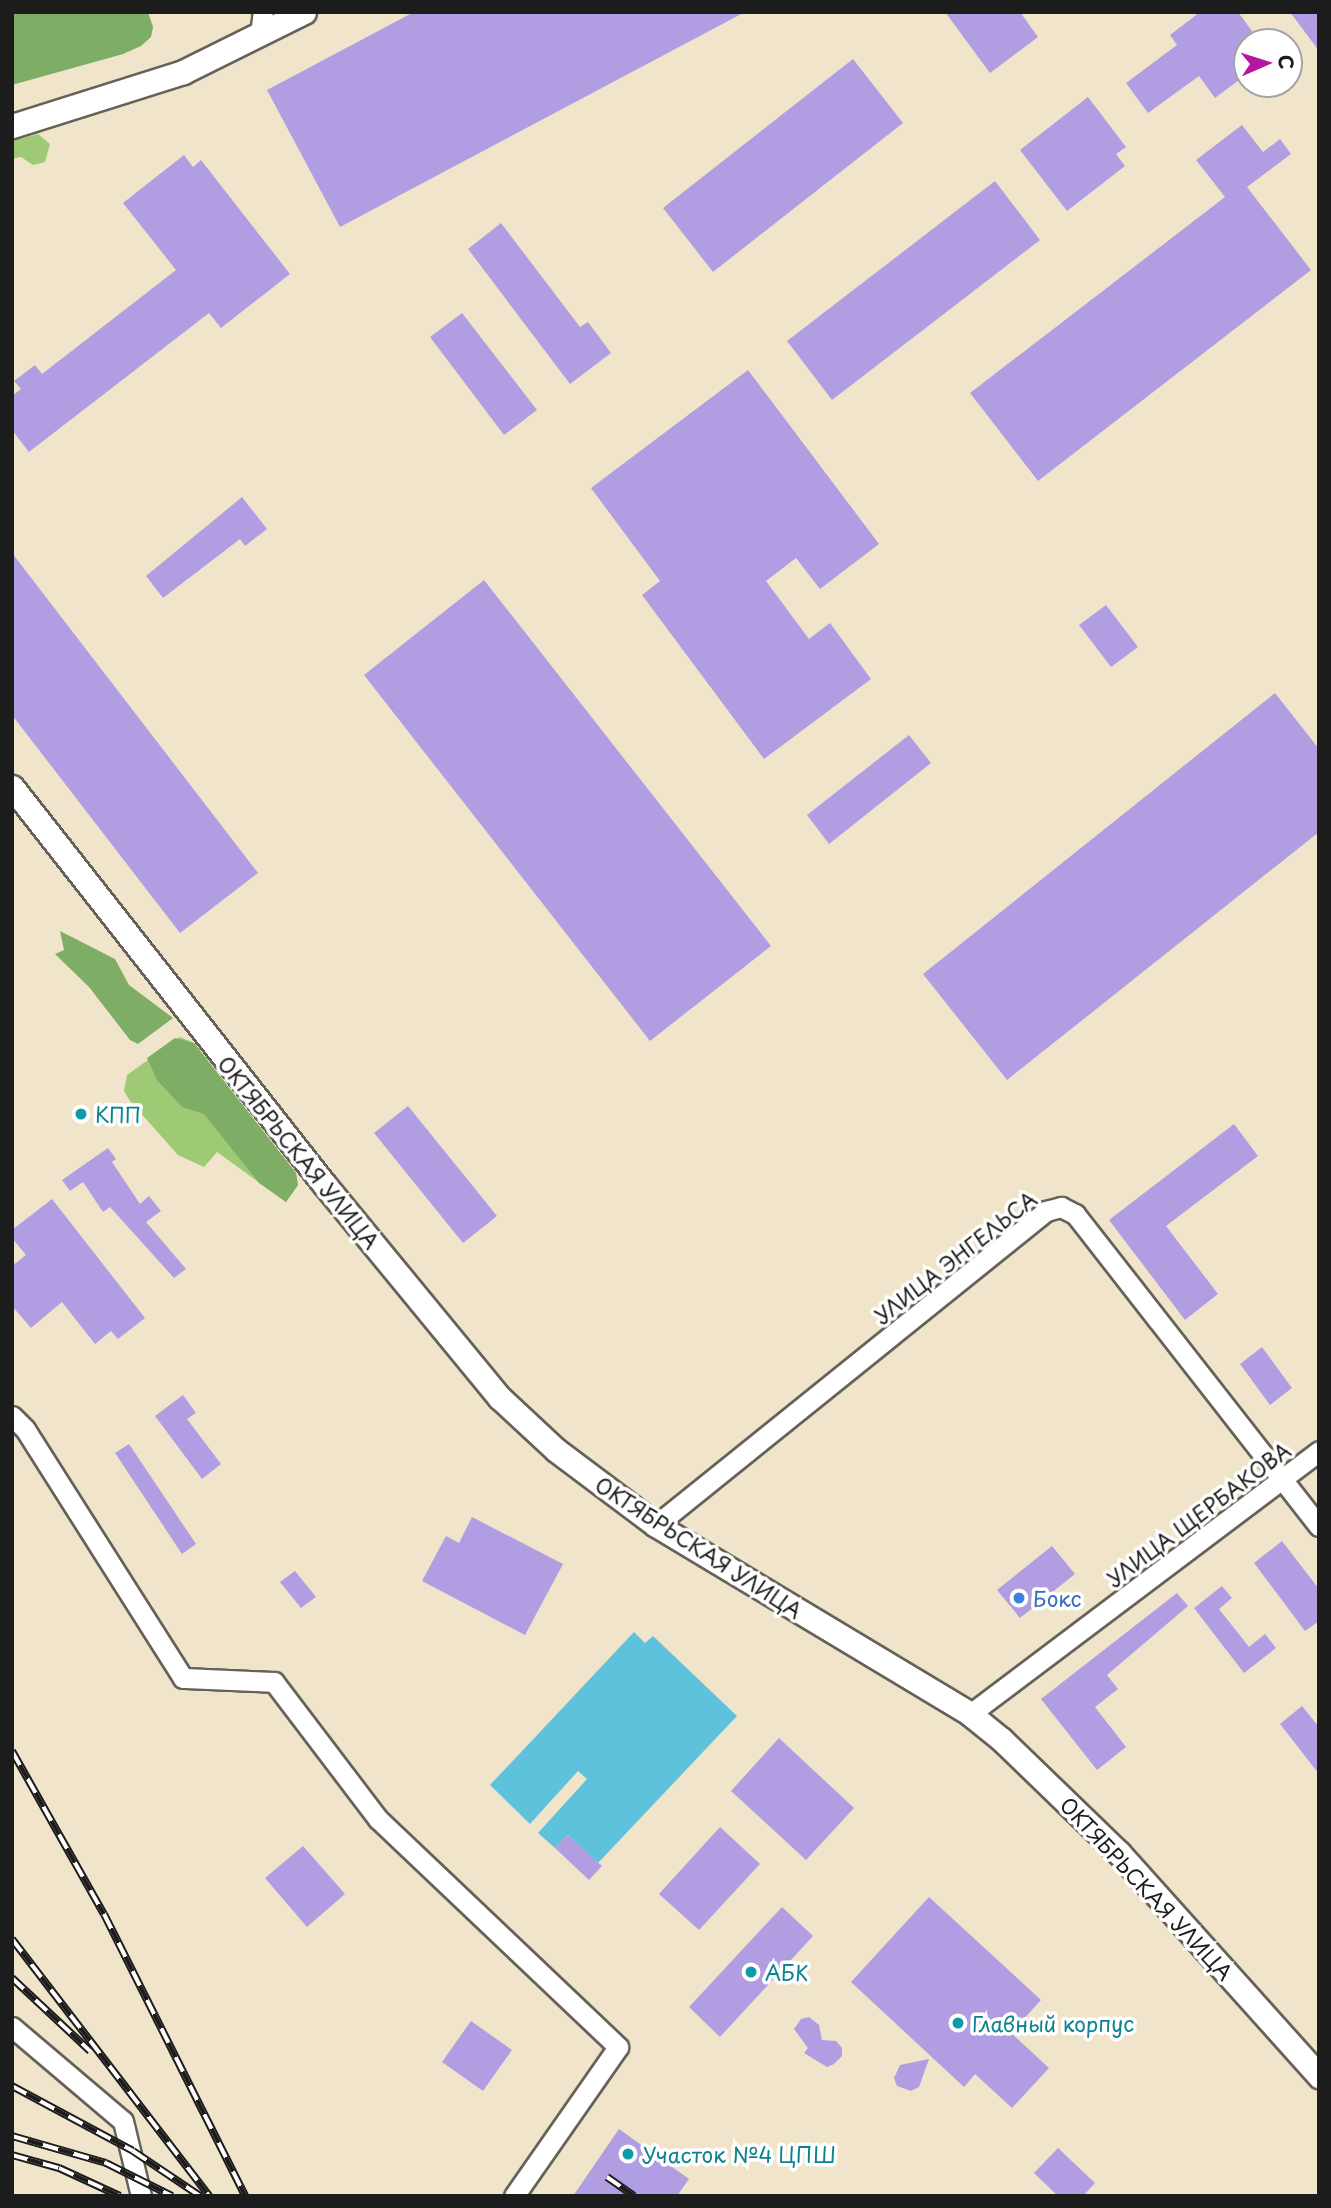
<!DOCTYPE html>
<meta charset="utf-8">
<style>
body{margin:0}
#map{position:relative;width:1331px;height:2208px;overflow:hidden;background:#f0e5ca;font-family:"Playpen Sans",sans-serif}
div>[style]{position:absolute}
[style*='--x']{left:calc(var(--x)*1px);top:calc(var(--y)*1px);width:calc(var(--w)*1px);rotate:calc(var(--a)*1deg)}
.green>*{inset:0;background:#9ec975}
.forest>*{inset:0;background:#7ead66}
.water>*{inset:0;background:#5fc2dd}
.building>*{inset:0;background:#b19ee2}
.roads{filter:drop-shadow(2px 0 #666259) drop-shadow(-2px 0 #666259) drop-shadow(0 2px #666259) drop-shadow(0 -2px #666259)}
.minor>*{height:19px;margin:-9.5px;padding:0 9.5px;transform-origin:9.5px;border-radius:9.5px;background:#fff}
.major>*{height:23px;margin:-11.5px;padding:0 11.5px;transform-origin:11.5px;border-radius:11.5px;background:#fff}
.rail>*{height:8px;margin-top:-4px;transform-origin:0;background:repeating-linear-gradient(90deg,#fff 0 16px,#1c1c1c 0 32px);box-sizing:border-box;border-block:2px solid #1c1c1c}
.dots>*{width:19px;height:19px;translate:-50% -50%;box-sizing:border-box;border:4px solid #fff;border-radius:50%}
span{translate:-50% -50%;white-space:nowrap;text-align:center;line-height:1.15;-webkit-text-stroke:7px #fff;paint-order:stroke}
.culture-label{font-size:21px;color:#0d838f}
.left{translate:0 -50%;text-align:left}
.street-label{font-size:21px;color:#1c1c1c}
.shop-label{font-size:21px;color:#366cbe}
.frame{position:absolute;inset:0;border:14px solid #1c1c1c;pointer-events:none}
.north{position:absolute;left:1233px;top:28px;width:70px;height:70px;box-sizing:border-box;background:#fff;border:2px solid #a4a4a4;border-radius:50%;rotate:87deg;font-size:19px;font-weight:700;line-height:28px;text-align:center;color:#1c1c1c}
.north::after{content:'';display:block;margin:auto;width:24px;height:32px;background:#b5179e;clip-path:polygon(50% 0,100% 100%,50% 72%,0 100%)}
</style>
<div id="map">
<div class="green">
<div style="clip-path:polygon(38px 134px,50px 144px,45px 162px,33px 165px,21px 157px,12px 159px,12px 141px)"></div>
<div style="clip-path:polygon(180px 1037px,194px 1043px,296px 1173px,298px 1185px,286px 1202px,217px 1152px,204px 1167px,178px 1155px,130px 1101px,124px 1091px,127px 1075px)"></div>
</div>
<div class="forest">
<div style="clip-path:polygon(12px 12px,148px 12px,153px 27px,151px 37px,141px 46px,123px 54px,12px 85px)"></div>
<div style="clip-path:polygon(60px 931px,115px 959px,129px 985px,173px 1018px,138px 1044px,130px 1040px,89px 987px,55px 954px,64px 950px)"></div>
<div style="clip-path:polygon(175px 1038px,194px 1043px,296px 1173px,298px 1185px,286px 1202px,259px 1183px,204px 1114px,182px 1107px,157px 1080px,147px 1058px)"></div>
</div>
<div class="water">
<div style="clip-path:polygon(634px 1632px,645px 1643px,653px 1636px,737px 1716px,598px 1863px,568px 1835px,555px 1848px,538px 1833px,587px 1779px,578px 1771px,530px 1824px,490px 1785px)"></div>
</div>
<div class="building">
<div style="clip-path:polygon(414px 12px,745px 12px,340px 227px,267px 90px)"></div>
<div style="clip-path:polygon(945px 12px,1020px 12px,1038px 37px,990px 73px)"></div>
<div style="clip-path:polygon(1200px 12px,1238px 12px,1260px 42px,1247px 42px,1247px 74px,1215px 98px,1199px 76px,1148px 113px,1126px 83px,1177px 45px,1170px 35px)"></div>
<div style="clip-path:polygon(1290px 12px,1319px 12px,1319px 51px)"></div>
<div style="clip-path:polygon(853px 59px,903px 123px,713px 272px,663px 208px)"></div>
<div style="clip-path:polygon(1088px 97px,1126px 147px,1116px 154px,1125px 166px,1067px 211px,1020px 150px)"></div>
<div style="clip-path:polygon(1242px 125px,1263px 152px,1280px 139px,1291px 154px,1247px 187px,1311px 270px,1038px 481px,970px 393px,1225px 197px,1196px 160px)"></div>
<div style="clip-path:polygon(184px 155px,193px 167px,201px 160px,290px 274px,221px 328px,209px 313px,29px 452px,12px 430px,12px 396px,21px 389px,14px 381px,35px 365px,42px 374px,176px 270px,123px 203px)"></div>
<div style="clip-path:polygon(995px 181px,1040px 240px,832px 400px,787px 341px)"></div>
<div style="clip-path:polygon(501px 223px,580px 327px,588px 322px,611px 353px,570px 384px,468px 249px)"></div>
<div style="clip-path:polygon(462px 313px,537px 410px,504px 435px,430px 337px)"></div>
<div style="clip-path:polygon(748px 370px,879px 544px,820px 589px,796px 558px,766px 581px,809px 639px,830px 623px,871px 679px,764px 759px,642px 595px,660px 581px,591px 488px)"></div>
<div style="clip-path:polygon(242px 497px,267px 529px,245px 546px,240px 539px,163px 598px,146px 576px)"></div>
<div style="clip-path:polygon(12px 553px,258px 873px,180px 933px,12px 715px)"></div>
<div style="clip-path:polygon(484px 580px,771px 946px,650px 1041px,364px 675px)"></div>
<div style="clip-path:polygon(1106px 605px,1138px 647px,1111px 667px,1079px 625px)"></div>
<div style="clip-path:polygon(1275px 693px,1319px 749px,1319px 832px,1007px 1080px,923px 974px)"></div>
<div style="clip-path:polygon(909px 735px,931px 763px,829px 844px,807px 815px)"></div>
<div style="clip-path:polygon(408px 1106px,497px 1216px,463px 1243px,374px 1133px)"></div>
<div style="clip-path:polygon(1234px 1124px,1258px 1156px,1166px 1226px,1218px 1294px,1185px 1320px,1109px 1220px)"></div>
<div style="clip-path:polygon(108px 1148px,116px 1159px,112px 1162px,140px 1204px,149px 1196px,161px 1211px,146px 1222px,186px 1269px,174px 1278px,110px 1207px,103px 1212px,83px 1182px,70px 1191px,62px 1180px)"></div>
<div style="clip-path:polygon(52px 1199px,145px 1318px,118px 1339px,111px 1331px,95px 1344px,62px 1302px,31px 1328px,12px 1306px,12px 1266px,26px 1255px,12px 1238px,12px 1230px)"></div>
<div style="clip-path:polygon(1262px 1347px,1292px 1388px,1270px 1405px,1240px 1364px)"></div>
<div style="clip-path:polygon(183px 1395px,196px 1413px,187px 1419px,221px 1464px,202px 1479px,155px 1416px)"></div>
<div style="clip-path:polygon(129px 1444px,196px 1544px,182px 1554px,115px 1453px)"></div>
<div style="clip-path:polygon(472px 1517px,563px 1564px,525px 1635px,422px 1581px,446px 1536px,459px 1543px)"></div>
<div style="clip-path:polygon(1282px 1541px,1319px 1589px,1319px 1621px,1305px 1631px,1254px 1563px)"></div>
<div style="clip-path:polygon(1052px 1546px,1075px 1574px,1020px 1618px,997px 1590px)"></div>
<div style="clip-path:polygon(295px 1571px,316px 1597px,301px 1608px,280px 1582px)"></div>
<div style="clip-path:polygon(1222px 1586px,1232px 1598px,1219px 1609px,1249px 1647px,1265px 1634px,1276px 1648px,1244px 1673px,1194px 1608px)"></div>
<div style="clip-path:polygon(1177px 1593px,1188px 1606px,1107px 1675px,1118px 1689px,1095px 1707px,1126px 1747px,1097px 1770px,1041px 1699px)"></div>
<div style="clip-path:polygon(1302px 1706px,1319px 1727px,1319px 1774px,1280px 1724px)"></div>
<div style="clip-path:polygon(779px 1738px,854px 1808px,806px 1860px,731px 1791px)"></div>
<div style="clip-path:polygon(720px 1827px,760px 1864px,699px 1930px,659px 1894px)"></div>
<div style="clip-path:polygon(568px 1835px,602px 1866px,589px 1880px,555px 1848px)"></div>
<div style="clip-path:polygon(303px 1846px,345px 1894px,307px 1927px,265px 1878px)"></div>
<div style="clip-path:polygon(929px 1897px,1041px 2000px,1011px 2033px,1049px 2068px,1012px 2108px,975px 2074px,964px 2087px,851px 1982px)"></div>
<div style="clip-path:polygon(782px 1907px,813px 1936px,720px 2037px,689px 2007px)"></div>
<div style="clip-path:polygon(809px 2017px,819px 2025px,822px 2040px,836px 2041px,842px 2048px,842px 2056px,834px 2064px,827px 2067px,804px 2053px,808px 2048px,794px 2029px,801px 2019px)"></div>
<div style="clip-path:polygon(471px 2021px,512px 2050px,483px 2091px,442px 2062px)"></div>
<div style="clip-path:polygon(929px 2059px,919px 2087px,911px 2091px,897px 2086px,894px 2078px,900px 2065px)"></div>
<div style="clip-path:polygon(619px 2129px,689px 2179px,677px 2196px,573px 2196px)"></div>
<div style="clip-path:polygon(1058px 2148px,1095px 2183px,1083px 2196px,1058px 2196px,1034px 2173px)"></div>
</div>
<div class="roads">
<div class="minor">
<div style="--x:260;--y:35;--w:23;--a:-83"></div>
<div style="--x:12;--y:1416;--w:18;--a:45"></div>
<div style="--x:25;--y:1429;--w:295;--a:57.6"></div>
<div style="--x:183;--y:1678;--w:91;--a:2.5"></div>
<div style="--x:274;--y:1682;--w:172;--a:52.8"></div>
<div style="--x:378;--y:1819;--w:331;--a:43.5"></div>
<div style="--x:618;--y:2047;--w:182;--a:124.9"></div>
<div style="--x:656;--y:1525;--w:501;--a:-38.84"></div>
<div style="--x:1046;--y:1211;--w:16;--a:-15"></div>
<div style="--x:1061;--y:1207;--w:16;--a:27"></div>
<div style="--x:1075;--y:1214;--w:396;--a:52"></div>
<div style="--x:970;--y:1714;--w:437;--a:-37"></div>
<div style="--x:12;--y:2027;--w:145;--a:40.3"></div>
<div style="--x:123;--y:2121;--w:77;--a:76.5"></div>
</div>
<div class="major">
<div style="--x:12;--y:126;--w:179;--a:-17.5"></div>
<div style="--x:183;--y:72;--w:135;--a:-26.4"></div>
<div style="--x:12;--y:787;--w:505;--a:51.84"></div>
<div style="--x:324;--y:1184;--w:276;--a:50.6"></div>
<div style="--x:499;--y:1397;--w:78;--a:42.9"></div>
<div style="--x:556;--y:1450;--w:125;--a:36.9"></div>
<div style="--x:656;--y:1525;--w:366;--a:31"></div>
<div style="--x:970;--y:1714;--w:40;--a:39"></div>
<div style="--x:1001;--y:1739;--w:164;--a:44"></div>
<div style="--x:1119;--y:1853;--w:300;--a:48.1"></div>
</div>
</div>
<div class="rail">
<div style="--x:12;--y:1751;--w:187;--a:60.6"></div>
<div style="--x:104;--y:1914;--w:315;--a:63.4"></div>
<div style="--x:12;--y:1939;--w:324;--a:52.5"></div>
<div style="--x:12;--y:1978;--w:107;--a:43.1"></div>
<div style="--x:12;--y:2086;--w:137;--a:28.2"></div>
<div style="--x:133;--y:2151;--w:81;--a:33.9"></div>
<div style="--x:12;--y:2136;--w:98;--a:16"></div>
<div style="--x:106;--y:2163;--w:74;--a:26.6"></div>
<div style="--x:12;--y:2155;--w:49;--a:15.5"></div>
<div style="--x:59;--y:2168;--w:67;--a:24.7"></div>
<div style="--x:607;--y:2177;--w:33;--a:35"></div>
</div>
<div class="dots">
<div style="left:81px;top:1114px;background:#0f9aa8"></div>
<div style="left:1019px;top:1598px;background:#3f7fe0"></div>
<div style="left:751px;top:1972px;background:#0f9aa8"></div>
<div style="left:958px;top:2023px;background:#0f9aa8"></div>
<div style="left:628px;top:2154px;background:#0f9aa8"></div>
</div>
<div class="culture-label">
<span class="left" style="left:95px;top:1114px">КПП</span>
<span class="left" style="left:765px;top:1972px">АБК</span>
<span class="left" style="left:972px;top:2023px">Главный корпус</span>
<span class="left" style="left:642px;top:2154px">Участок №4 ЦПШ</span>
</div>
<div class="street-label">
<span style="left:299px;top:1152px;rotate:51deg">ОКТЯБРЬСКАЯ УЛИЦА</span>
<span style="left:955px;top:1257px;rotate:-38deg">УЛИЦА ЭНГЕЛЬСА</span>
<span style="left:1198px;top:1514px;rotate:-37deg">УЛИЦА ЩЕРБАКОВА</span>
<span style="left:699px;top:1547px;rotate:33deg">ОКТЯБРЬСКАЯ УЛИЦА</span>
<span style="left:1147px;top:1888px;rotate:47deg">ОКТЯБРЬСКАЯ УЛИЦА</span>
</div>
<div class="shop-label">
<span class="left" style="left:1033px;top:1598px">Бокс</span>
</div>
<div class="frame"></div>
<div class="north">С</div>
</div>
